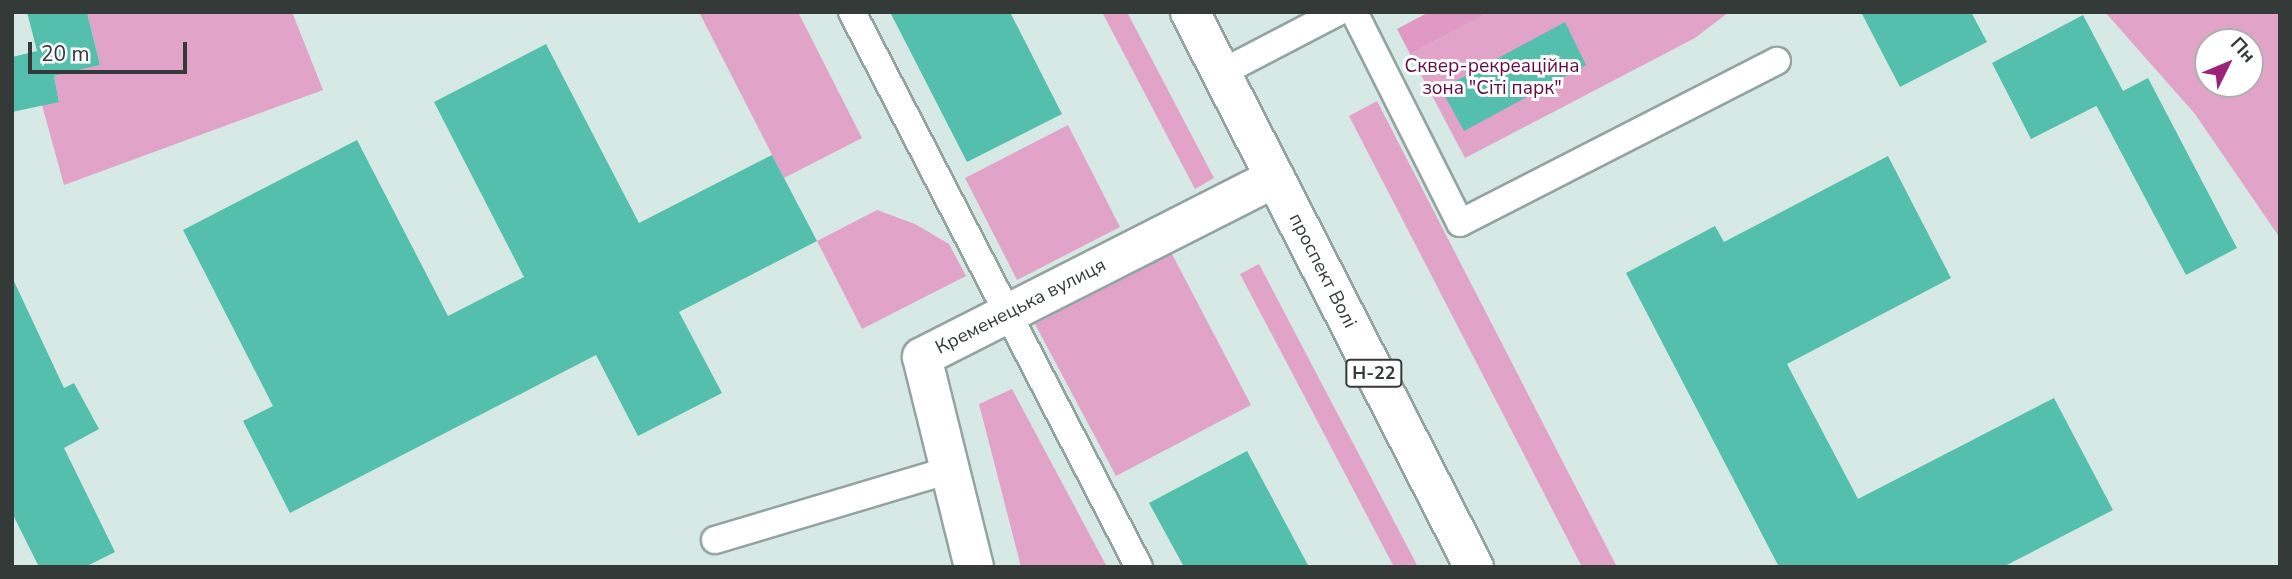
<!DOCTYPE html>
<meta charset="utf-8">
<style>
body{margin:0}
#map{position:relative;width:2292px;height:579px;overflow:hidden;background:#d7e9e5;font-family:"Nunito Sans",sans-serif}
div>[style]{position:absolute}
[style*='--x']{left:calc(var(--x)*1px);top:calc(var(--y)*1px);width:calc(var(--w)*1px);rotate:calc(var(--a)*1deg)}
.green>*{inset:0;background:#e2a3c9}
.forest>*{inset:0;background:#e099c4}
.building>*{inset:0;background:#55bfad}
.roads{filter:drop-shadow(2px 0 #92a3a0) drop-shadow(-2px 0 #92a3a0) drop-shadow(0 2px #92a3a0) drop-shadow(0 -2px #92a3a0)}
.lane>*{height:26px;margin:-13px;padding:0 13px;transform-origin:13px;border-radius:13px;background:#fff}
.street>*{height:38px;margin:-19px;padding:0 19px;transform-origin:19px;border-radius:19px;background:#fff}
.primary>*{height:38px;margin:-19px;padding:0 19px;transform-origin:19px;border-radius:19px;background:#fff}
span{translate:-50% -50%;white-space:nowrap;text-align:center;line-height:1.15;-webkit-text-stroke:6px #fff;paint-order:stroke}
.shield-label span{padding:2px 5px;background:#fff;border:2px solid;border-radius:5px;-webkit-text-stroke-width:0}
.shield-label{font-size:18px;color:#333a38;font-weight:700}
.park-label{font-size:19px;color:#610d49}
.street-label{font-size:19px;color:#333a38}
.frame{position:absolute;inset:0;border:14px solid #333a38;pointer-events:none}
.north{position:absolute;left:2194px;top:28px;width:70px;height:70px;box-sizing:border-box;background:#fff;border:2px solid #adb0af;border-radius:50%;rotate:47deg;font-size:19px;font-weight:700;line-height:28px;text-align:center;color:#333a38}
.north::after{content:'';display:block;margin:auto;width:24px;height:32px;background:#9d2279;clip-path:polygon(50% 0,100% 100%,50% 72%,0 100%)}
.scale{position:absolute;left:28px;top:42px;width:159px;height:32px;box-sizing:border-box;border:4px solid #333a38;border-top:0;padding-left:9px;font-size:21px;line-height:24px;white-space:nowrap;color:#333a38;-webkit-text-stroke:5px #fff;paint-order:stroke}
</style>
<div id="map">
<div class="green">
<div style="clip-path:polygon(87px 12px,292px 12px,323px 90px,64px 185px,42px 105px,59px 101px,54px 76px,100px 65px)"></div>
<div style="clip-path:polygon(699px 12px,798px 12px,862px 138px,784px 178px)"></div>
<div style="clip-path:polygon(1102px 12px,1127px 12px,1214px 178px,1195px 189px)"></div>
<div style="clip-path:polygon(1490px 12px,1729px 12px,1695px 38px,1465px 158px,1410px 54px)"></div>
<div style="clip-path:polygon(evenodd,2105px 12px,2280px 12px,2280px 238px,2195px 114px,2105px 12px,2208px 42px,2250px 42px,2250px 84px,2208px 84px,2208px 42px)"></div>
<div style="clip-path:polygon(1377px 101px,1617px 567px,1582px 567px,1349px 116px)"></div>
<div style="clip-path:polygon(1068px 125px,1120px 227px,1017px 280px,965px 178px)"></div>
<div style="clip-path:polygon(877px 210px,915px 224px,949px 244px,966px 276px,862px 329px,817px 241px)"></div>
<div style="clip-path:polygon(1172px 254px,1251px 405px,1116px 476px,1035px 324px)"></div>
<div style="clip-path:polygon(1259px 264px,1418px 567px,1394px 567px,1240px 274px)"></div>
<div style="clip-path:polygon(1012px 389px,1107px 567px,1021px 567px,979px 404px)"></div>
</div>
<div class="forest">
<div style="clip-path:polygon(1429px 12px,1490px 12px,1410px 54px,1397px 29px)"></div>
</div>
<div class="building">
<div style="clip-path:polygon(27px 12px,87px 12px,100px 65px,54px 76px,59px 102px,12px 112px,12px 57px,37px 51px)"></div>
<div style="clip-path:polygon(890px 12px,1010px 12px,1062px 114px,967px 162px)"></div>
<div style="clip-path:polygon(1861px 12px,1971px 12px,1987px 42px,1900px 87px)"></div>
<div style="clip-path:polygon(2083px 15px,2123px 91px,2148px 78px,2237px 248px,2186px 275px,2096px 105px,2104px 102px,2031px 139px,1992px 63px)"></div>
<div style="clip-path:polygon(1565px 22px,1586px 65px,1464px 131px,1441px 89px)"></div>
<div style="clip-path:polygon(546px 44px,639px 223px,772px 155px,817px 241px,679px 312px,722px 393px,638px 436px,596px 355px,290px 513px,243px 421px,273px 406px,183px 230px,357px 140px,448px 316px,524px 277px,434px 102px)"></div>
<div style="clip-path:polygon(1888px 156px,1951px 278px,1787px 364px,1858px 499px,2054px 398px,2113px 510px,2003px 567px,1779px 567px,1626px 273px,1715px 226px,1724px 242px)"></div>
<div style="clip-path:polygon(12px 277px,64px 388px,74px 383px,99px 429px,64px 448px,115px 552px,85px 567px,39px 567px,12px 513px)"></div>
<div style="clip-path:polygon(1247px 451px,1309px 567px,1184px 567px,1149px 503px)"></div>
</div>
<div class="roads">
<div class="lane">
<div style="--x:852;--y:12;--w:625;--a:62.66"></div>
<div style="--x:1354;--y:12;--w:236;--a:63.3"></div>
<div style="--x:1460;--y:223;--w:356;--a:-27.1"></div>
<div style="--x:1221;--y:73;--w:132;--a:-27.5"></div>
<div style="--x:715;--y:540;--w:245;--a:-16.6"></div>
</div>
<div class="street">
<div style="--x:974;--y:567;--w:216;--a:-103.9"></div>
<div style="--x:922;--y:357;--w:396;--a:-26.9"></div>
</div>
<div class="primary">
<div style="--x:1190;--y:12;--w:623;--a:62.9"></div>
</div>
</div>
<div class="shield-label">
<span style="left:1374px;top:373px">Н-22</span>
</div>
<div class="park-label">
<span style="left:1492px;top:78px">Сквер-рекреаційна<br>зона "Сіті парк"</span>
</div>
<div class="street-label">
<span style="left:1322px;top:271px;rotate:63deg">проспект Волі</span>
<span style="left:1021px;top:307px;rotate:-27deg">Кременецька вулиця</span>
</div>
<div class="frame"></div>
<div class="north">Пн</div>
<div class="scale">20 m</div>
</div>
